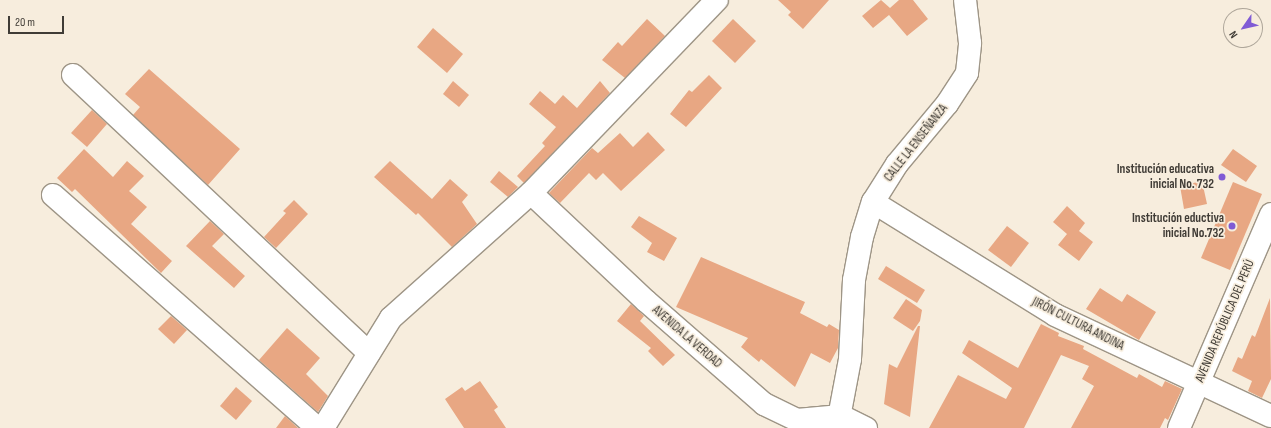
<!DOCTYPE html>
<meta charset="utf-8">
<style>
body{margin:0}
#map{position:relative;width:1271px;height:428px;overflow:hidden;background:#f7eddd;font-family:"Sofia Sans Condensed",sans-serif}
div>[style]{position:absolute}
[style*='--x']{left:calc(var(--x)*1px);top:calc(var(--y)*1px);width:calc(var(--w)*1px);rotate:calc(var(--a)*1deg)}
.building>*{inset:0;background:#e8a783}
.roads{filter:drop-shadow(1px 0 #9e9586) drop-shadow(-1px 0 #9e9586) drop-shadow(0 1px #9e9586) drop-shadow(0 -1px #9e9586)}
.minor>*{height:22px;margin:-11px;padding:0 11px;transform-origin:11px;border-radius:11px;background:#fff}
.dots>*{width:11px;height:11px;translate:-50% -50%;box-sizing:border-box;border:2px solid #f7eddd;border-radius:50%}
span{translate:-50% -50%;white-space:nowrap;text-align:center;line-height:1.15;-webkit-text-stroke:3.5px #f7eddd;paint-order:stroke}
.street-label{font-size:13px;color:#403c36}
.poi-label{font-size:13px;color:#403c36;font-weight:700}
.right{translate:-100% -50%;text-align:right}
.north{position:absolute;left:1223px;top:8px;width:40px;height:40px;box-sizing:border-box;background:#f7eddd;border:1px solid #aea69a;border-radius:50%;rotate:236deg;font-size:11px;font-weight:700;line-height:16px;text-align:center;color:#403c36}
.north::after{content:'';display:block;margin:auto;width:14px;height:18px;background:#805bd5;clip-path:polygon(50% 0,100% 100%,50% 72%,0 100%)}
.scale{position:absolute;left:8px;top:16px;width:56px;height:18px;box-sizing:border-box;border:2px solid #403c36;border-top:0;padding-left:5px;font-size:12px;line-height:14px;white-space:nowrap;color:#403c36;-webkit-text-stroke:3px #f7eddd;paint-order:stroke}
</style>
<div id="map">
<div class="building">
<div style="clip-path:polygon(778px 0,829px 0,803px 29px,788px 15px,791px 12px)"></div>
<div style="clip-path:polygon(881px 0,890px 8px,899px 0,913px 0,928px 19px,907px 36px,889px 15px,873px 28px,862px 16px)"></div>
<div style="clip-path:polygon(647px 19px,665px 36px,625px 78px,602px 60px,618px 42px,622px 46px)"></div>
<div style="clip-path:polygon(733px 19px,756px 41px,735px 63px,712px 41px)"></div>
<div style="clip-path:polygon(433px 28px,463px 54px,447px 73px,417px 47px)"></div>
<div style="clip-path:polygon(149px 69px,240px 149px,208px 185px,133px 115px,140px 107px,125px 94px)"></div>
<div style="clip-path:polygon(709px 75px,722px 88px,686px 127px,670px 114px,689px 90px,692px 92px)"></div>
<div style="clip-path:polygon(453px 81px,469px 95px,459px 107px,443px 94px)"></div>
<div style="clip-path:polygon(600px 81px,610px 93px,524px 183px,517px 176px,545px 146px,542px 143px,556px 127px,529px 104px,540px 91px,555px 104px,563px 95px,577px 108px)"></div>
<div style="clip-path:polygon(92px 110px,107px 124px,87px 147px,71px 133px)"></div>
<div style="clip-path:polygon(648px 132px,665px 150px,621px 191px,603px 173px,596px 180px,589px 173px,560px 203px,549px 193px,592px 148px,598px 153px,620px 133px,633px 147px)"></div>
<div style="clip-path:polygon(84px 149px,113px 177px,127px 161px,144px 176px,129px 191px,147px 207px,131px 224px,172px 261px,161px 273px,75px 189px,72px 192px,57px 178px)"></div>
<div style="clip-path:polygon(1233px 149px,1257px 166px,1246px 182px,1221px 165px)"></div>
<div style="clip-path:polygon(390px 161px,432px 199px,450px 179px,468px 195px,462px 202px,477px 224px,452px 247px,418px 213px,416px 215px,374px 177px)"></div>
<div style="clip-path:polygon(499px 171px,518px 187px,508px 197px,490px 182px)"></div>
<div style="clip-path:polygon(1202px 181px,1207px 204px,1184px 209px,1180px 186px)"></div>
<div style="clip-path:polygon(1233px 182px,1262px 194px,1230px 270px,1201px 258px)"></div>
<div style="clip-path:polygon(294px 200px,308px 214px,276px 248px,264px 237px,286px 213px,283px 211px)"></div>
<div style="clip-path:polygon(1067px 206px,1085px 223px,1079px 231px,1093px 242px,1079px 261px,1058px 245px,1067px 234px,1053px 222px)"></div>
<div style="clip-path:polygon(639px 216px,677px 238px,664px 261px,647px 252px,652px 243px,631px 227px)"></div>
<div style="clip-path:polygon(210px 221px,224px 234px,212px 246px,245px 276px,234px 288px,186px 246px)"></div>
<div style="clip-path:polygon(1007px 226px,1029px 243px,1011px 267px,988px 250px)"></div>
<div style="clip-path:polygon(701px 257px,805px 302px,800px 313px,827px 327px,829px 324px,839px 330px,838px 348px,830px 363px,811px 353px,795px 387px,761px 359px,759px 362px,741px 347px,748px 338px,676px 307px)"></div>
<div style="clip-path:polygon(886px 266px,925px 290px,917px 303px,878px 279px)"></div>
<div style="clip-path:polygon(1100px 288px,1122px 302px,1127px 294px,1156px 312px,1139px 340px,1086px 309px)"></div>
<div style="clip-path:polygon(1270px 298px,1271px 379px,1262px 398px,1248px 391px,1252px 381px,1232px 371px,1238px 357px,1242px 359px,1252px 335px,1255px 337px)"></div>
<div style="clip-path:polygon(906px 299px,922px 310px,920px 321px,913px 331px,893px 318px)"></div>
<div style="clip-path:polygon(631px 304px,644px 316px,640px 321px,675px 355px,663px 366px,648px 351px,651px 348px,617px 321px)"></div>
<div style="clip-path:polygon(171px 316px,187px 330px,174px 344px,158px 329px)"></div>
<div style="clip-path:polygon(1041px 324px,1059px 333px,1058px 336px,1084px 346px,1083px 349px,1137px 378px,1139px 374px,1162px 387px,1165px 381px,1182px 389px,1168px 420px,1165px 418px,1160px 428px,1071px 428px,1094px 386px,1082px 379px,1089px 366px,1061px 355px,1024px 428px,929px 428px,958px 375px,1006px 399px,1012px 388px,962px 353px,969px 340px,1018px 368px)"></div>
<div style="clip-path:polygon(918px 326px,920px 326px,910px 417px,884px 404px,889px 364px,897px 368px)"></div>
<div style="clip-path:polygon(287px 328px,320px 358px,306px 374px,328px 396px,318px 412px,259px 360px)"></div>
<div style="clip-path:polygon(480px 381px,498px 407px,494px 410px,506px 428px,464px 428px,445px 399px,462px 387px,465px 391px)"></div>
<div style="clip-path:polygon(236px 387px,252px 401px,236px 420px,220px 406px)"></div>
<div style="clip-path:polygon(285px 416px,298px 428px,276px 428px)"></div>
</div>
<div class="roads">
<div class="minor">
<div style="--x:73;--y:75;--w:406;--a:43.2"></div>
<div style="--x:531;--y:193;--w:158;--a:43.2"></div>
<div style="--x:646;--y:301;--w:157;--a:41.1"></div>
<div style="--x:764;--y:404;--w:37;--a:26"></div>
<div style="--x:797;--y:420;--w:44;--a:-5.2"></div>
<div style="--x:841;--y:416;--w:28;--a:26"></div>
<div style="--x:53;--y:195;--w:352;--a:41.4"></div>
<div style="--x:873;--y:202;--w:214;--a:31.8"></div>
<div style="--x:1055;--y:315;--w:238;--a:25.1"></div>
<div style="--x:323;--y:428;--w:129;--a:-58.3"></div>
<div style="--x:391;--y:318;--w:188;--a:-41.8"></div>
<div style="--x:531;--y:193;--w:268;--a:-46.1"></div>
<div style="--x:837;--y:428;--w:70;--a:-79.3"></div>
<div style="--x:850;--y:359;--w:79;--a:-87.1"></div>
<div style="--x:854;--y:280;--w:44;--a:-79.5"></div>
<div style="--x:862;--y:237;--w:37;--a:-73"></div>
<div style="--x:873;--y:202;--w:45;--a:-57.7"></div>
<div style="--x:897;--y:164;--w:78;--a:-50.2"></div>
<div style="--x:947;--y:104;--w:37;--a:-57"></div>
<div style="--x:967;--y:73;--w:30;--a:-84"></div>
<div style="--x:970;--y:43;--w:43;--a:-96.6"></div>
<div style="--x:1179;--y:428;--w:233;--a:-66.7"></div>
</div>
</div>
<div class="dots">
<div style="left:1222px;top:177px;background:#805bd5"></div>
<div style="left:1232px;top:226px;background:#805bd5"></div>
</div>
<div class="street-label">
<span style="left:916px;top:143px;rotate:-52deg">CALLE LA ENSEÑANZA</span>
<span style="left:1225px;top:321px;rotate:-67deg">AVENIDA REPÚBLICA DEL PERÚ</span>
<span style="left:1078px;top:324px;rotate:27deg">JIRÓN CULTURA ANDINA</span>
<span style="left:687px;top:337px;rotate:41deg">AVENIDA LA VERDAD</span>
</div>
<div class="poi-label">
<span class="right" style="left:1214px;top:177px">Institución educativa<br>inicial No. 732</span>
<span class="right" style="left:1224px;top:226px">Institución eductiva<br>inicial No.732</span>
</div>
<div class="north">N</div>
<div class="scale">20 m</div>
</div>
